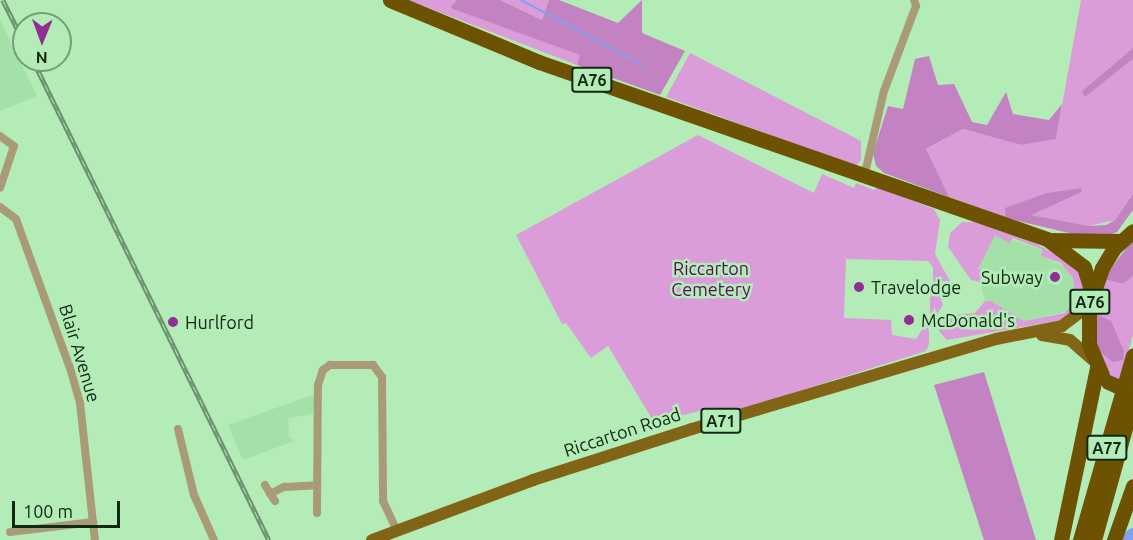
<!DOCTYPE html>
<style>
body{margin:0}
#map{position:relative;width:1133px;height:540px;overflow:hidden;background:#b4ecb8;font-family:Ubuntu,sans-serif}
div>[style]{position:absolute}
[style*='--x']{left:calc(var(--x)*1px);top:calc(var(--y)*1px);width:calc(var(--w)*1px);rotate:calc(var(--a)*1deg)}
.built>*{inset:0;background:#a3e1a8}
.green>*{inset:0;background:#da9dd9}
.forest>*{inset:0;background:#c383c2}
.stream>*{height:2px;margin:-1px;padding:0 1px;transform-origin:1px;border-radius:1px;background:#83a1ec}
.river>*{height:14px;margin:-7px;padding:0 7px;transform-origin:7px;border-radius:7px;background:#83a1ec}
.street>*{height:8px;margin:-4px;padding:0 4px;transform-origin:4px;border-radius:4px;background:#aa9b78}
.primary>*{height:12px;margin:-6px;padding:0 6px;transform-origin:6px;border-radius:6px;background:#816416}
.highway>*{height:15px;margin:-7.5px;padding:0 7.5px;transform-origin:7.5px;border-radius:7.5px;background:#6c5201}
.rail>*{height:4.5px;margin-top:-2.25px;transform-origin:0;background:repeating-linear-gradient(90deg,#b4ecb8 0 7px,#6a926d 0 14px);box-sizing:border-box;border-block:2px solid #6a926d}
.highway-bridge>*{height:15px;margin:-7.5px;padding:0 7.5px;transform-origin:7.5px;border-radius:7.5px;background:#6c5201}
.dots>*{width:16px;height:16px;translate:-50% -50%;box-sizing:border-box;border:3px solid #b4ecb8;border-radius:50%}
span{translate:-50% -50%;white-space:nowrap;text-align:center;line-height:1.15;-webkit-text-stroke:5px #b4ecb8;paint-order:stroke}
.shield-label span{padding:2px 4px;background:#b4ecb8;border:2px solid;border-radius:4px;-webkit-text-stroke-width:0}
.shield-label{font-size:16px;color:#122714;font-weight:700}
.park-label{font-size:18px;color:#5b0b5d}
.poi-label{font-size:18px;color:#122714}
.right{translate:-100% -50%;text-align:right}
.left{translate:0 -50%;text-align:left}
.street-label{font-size:18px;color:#122714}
.north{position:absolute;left:12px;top:12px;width:60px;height:60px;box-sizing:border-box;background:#b4ecb8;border:2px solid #739d76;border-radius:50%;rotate:181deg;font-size:16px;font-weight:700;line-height:24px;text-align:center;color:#122714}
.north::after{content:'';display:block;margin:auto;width:21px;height:27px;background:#912e94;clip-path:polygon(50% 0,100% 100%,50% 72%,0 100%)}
.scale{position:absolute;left:12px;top:501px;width:108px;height:27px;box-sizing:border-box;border:3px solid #122714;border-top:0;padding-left:8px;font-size:18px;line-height:21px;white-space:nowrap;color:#122714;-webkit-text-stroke:4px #b4ecb8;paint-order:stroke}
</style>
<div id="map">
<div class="built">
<div style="clip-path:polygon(0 20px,37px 96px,0 111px)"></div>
<div style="clip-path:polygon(995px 235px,1042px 249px,1041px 256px,1067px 268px,1073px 278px,1076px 298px,1068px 311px,1024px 321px,991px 301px,985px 301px,980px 282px,985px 272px,977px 269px)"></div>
<div style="clip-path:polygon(315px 394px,313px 414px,288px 418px,289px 437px,294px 441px,243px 460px,228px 425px)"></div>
</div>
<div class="green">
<div style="clip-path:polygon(408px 0,457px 0,450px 8px,581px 55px,577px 65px)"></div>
<div style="clip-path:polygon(500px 0,549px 0,542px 20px)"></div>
<div style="clip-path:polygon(1081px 0,1133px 0,1133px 48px,1082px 91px,1086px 96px,1133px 59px,1133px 194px,1115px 220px,1089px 226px,1030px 215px,1082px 192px,1081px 188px,1046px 193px,1006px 208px,1006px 218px,949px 197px,925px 150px,963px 129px,1021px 145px,1056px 139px)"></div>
<div style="clip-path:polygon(690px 53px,861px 141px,861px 160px,857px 165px,850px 164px,666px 97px)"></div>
<div style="clip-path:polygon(698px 135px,814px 193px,822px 174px,854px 188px,856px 183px,874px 190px,877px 187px,934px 209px,940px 220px,935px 254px,950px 281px,933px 282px,933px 267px,928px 261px,846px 259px,844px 318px,891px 320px,892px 335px,916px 339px,930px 317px,930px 297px,935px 293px,940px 296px,943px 305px,929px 326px,929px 344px,926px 351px,716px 417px,712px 408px,654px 422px,608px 346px,591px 358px,566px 323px,562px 324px,516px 235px)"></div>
<div style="clip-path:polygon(962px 222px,974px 222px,1027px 239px,1068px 261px,1080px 274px,1084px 294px,1081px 305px,1063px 320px,947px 340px,939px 331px,943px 323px,954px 315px,975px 313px,985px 301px,991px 301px,1024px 321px,1065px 313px,1076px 298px,1073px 278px,1061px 263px,1041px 256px,1042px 249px,1013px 238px,1009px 243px,995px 235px,978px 269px,985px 272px,980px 282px,971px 280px,948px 247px,950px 233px)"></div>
<div style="clip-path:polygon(1133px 276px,1133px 335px,1119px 384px,1102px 368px,1094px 312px,1103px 279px,1123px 284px)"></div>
</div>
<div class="forest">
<div style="clip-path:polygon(457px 0,500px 0,542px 20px,549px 0,559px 0,618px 23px,642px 0,642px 33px,685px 51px,660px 95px,577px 65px,580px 55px,450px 8px)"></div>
<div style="clip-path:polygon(1133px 48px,1133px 59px,1085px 97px,1082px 91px)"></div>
<div style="clip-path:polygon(929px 56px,938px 85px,954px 84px,972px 122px,987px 125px,1006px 92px,1013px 114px,1049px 120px,1062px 104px,1056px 139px,1021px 145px,963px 129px,926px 149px,949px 197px,884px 173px,876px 166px,873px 153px,888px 106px,903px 109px,915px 59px)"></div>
<div style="clip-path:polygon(1081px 188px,1082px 192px,1031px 215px,1089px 226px,1106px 225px,1115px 220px,1133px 194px,1133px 210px,1117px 232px,1105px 237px,1086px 237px,1006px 218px,1005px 208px,1046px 193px)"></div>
<div style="clip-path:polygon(1133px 239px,1133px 276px,1123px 284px,1103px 279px)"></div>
<div style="clip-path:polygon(1094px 313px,1111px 321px,1124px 351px,1123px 360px,1113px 362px,1095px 348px)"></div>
<div style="clip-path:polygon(984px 372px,1036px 540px,984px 540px,934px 385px)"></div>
</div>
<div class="stream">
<div style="--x:521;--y:0;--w:138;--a:28"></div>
</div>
<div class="river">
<div style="--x:1127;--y:540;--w:8;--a:-40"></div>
</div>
<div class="street">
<div style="--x:0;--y:136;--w:17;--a:36"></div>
<div style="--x:14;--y:146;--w:44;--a:108.4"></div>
<div style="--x:865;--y:173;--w:84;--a:-77"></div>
<div style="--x:884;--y:91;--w:91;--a:-69.4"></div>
<div style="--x:916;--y:6;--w:6;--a:-108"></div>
<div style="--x:0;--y:207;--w:20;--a:37"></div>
<div style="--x:16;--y:219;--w:158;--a:70.1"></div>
<div style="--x:70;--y:368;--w:36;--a:74"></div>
<div style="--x:80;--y:403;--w:138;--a:83.8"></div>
<div style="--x:178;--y:429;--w:68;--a:76.4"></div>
<div style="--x:194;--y:495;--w:49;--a:66"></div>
<div style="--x:265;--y:485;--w:19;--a:58"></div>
<div style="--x:270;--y:494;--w:16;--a:-27"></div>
<div style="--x:284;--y:487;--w:33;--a:-3"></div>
<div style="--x:317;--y:513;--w:128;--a:-89.6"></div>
<div style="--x:318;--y:385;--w:16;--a:-72"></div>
<div style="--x:323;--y:370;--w:9;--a:-36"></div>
<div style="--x:330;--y:365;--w:43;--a:0"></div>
<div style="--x:373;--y:365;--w:15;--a:53"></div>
<div style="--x:382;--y:377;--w:124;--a:89.5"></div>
<div style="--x:383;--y:501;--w:33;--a:65"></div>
<div style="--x:10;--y:532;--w:84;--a:-6.9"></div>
</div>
<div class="primary">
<div style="--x:1042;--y:335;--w:28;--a:10"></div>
<div style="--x:1070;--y:340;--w:30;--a:41"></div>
<div style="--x:372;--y:540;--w:172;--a:-20.4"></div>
<div style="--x:533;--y:480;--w:167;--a:-17.8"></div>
<div style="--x:692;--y:429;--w:317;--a:-16.5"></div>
<div style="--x:996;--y:339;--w:67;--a:-11.1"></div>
<div style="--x:1062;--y:326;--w:34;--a:-37"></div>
</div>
<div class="highway">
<div style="--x:390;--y:0;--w:161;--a:22.6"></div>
<div style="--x:539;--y:62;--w:538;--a:19.21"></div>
<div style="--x:1047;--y:239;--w:46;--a:37.1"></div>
<div style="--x:1084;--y:267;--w:27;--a:73"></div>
<div style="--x:1050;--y:240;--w:71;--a:0.8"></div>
<div style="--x:1102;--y:375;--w:34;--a:-113"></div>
<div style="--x:1089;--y:344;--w:38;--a:-90"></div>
<div style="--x:1089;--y:306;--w:40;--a:-71.1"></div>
<div style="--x:1102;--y:268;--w:23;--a:-59"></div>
<div style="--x:1114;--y:248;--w:25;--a:-42"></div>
<div style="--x:1061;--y:540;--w:176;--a:-78.2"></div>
<div style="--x:1080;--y:540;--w:192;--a:-74"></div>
<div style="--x:1094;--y:540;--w:146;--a:-74.5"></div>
<div style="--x:1114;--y:540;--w:57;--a:-70.6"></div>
</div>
<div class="rail">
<div style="--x:3;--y:0;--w:47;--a:63.4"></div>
<div style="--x:33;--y:60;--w:535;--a:63.82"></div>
</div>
<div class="highway-bridge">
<div style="--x:1108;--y:382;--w:27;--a:24"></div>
</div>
<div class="dots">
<div style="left:1055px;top:277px;background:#912e94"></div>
<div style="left:859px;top:287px;background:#912e94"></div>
<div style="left:909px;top:320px;background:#912e94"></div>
<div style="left:173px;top:322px;background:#912e94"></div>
</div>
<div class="shield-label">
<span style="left:592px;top:80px">A76</span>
<span style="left:1090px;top:302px">A76</span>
<span style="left:721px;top:421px">A71</span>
<span style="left:1107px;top:448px">A77</span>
</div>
<div class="park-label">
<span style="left:711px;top:279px">Riccarton<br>Cemetery</span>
</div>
<div class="poi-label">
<span class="right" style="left:1043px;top:277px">Subway</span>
<span class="left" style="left:871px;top:287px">Travelodge</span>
<span class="left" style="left:921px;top:320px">McDonald's</span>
<span class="left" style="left:185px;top:322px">Hurlford</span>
</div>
<div class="street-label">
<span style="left:80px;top:353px;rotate:73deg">Blair Avenue</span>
<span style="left:622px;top:432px;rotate:-18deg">Riccarton Road</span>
</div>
<div class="north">N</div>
<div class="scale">100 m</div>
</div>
